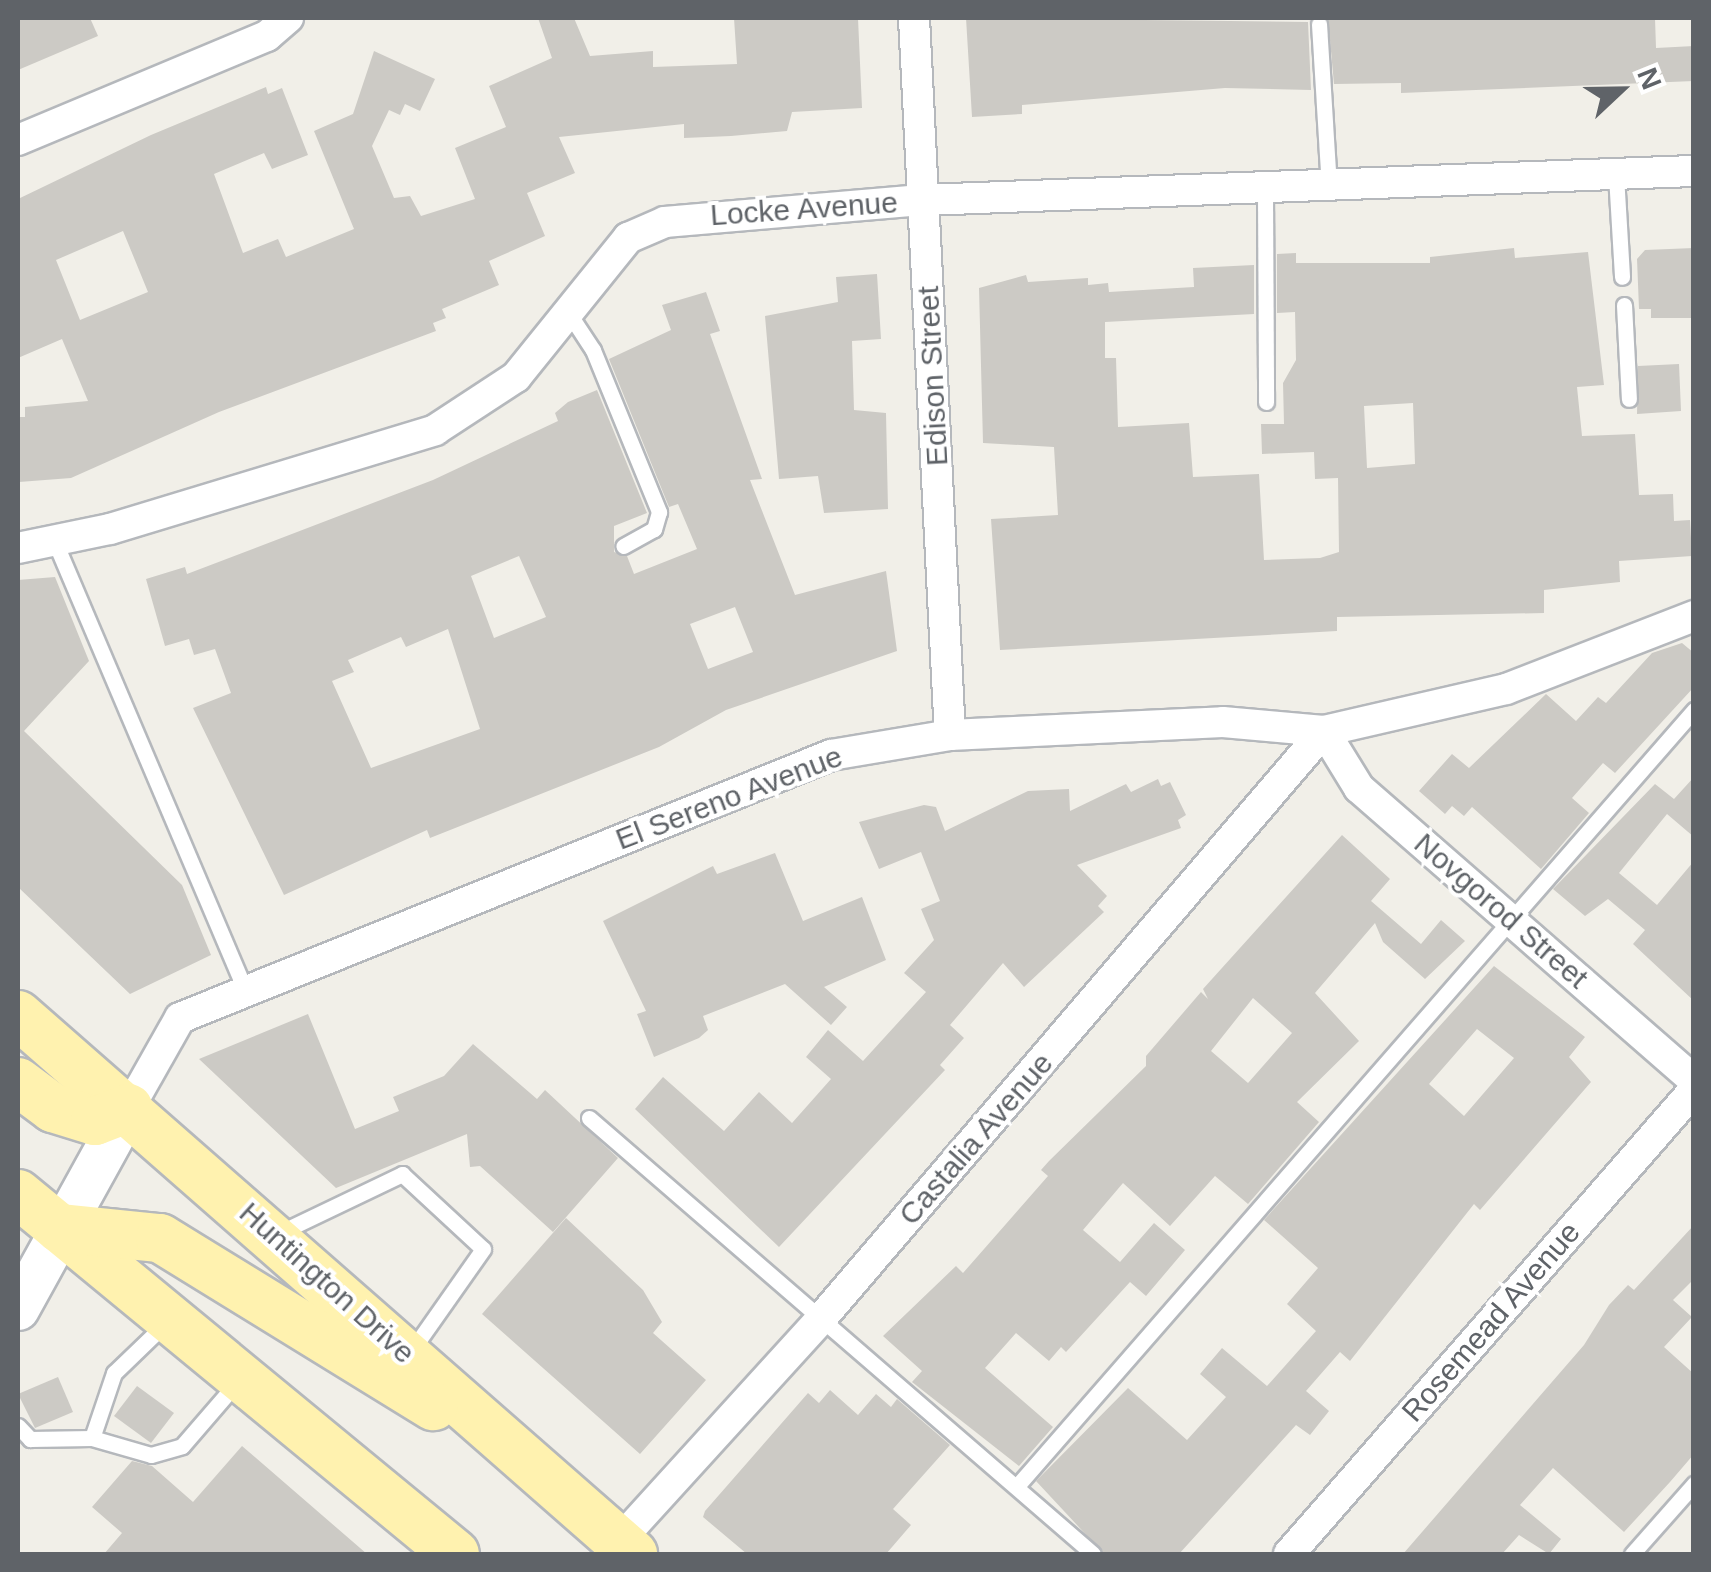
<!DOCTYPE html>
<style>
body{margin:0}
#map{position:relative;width:1711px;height:1572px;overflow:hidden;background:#f1efe8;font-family:Helvetica,sans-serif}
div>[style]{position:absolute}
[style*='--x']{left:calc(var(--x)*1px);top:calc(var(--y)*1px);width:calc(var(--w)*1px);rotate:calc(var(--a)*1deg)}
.building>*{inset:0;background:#cccac5}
.roads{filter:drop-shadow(2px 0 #b5b8bc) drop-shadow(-2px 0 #b5b8bc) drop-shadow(0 2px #b5b8bc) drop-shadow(0 -2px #b5b8bc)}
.service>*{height:15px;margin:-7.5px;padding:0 7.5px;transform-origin:7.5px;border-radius:7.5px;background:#fff}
.minor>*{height:30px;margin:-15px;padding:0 15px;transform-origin:15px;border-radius:15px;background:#fff}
.secondary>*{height:42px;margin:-21px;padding:0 21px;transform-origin:21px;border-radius:21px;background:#fff}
.primary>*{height:48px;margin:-24px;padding:0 24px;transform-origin:24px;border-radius:24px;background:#fff2af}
span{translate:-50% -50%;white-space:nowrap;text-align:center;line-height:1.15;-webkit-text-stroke:8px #fff;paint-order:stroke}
.street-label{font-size:30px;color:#5f6368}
.frame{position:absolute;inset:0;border:20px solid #5f6368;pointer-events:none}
.north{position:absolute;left:1571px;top:40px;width:100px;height:100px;-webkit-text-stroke:8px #fff;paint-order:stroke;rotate:68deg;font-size:28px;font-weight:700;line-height:40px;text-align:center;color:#5f6368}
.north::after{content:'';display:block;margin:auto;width:35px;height:45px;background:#5f6368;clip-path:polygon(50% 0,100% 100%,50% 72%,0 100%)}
</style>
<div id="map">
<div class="building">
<div style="clip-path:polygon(18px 18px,90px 18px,98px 36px,18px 70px)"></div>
<div style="clip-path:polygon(evenodd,538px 18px,574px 18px,590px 56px,653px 51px,653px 67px,737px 64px,734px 18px,858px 18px,862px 108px,792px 112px,787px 131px,731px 136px,684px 138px,684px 124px,559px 137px,575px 173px,527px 193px,545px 236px,489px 261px,499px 285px,442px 309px,446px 318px,433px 323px,436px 331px,219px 412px,71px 478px,19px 482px,18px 417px,25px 417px,25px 407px,88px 401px,62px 339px,18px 358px,18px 199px,151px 135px,266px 87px,268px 94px,282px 88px,308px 155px,272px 169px,264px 153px,214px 174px,243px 253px,278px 239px,286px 257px,354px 229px,314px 131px,353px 114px,374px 51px,435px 79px,420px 111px,405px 104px,400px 115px,389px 110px,372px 146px,394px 198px,410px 196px,421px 216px,475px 199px,455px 148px,506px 127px,489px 86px,552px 58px,538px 18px,123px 231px,148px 292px,80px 320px,56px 260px,123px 231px)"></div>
<div style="clip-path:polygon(966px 18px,1308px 22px,1311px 90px,1225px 88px,1022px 105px,1022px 114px,972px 117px)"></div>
<div style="clip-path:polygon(1328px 18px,1655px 18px,1656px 48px,1694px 46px,1694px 81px,1401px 93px,1401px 83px,1334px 84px)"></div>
<div style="clip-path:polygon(evenodd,1514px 248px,1515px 258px,1588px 252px,1604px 385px,1577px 387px,1582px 436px,1635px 434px,1639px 495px,1673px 494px,1674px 521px,1690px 520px,1692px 556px,1619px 561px,1620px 582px,1544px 590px,1544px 613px,1337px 617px,1337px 631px,1000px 650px,991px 519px,1058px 515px,1054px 447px,983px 443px,979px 288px,1026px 275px,1028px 282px,1088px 278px,1088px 285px,1108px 283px,1109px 292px,1194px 287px,1193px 268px,1254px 265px,1254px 314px,1105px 322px,1105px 358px,1116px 358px,1118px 427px,1189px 423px,1193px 477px,1259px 474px,1264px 560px,1320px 558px,1339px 552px,1338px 478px,1315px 479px,1314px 452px,1262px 454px,1261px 424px,1284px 424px,1283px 383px,1296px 360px,1295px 312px,1277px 313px,1277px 254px,1296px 253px,1296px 263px,1430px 263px,1430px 257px,1514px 248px,1413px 403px,1415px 464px,1367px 468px,1364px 406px,1413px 403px)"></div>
<div style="clip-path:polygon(1694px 248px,1694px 318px,1651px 318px,1651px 309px,1639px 309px,1637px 259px,1645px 250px)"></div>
<div style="clip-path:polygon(877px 274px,881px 339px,852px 341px,854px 410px,886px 413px,888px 509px,824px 513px,818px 476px,779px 479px,765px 316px,838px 302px,836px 277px)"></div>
<div style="clip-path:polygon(evenodd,706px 292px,720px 331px,710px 334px,762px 479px,750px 480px,795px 595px,886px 571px,897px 651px,726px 710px,659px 747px,430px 838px,427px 830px,284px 895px,193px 708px,231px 693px,215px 649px,194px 655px,189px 639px,165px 646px,146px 579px,185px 567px,187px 574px,433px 480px,558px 421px,555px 413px,568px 402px,597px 390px,647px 513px,614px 526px,614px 552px,627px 556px,634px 574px,697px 549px,678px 504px,669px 507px,609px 359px,671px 330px,662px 305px,706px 292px,519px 556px,546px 617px,494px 638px,471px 576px,519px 556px,706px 292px,735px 607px,753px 652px,708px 669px,690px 624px,735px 607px,706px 292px,448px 629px,480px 729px,371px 768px,332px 681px,354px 672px,348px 660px,401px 637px,406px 647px,448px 629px)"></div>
<div style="clip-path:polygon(1679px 364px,1681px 411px,1637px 414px,1638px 366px)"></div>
<div style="clip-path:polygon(55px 577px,89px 661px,24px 731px,182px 885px,211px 955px,130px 994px,18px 887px,18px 580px)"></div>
<div style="clip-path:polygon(1682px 643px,1694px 653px,1694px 687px,1615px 773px,1603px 763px,1572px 798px,1589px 813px,1541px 869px,1472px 807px,1464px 816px,1452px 806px,1445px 814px,1419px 791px,1452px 754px,1469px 768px,1546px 694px,1576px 721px,1598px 697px,1606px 703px,1652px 653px)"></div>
<div style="clip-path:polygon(1694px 777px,1694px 837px,1667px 814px,1619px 873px,1657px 905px,1694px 861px,1694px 1001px,1633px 944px,1645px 930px,1608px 899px,1585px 916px,1553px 889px,1655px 784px,1674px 799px)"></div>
<div style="clip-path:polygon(1158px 779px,1161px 786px,1170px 782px,1186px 815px,1178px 820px,1181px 828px,1077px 865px,1107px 896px,1098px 906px,1104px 912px,1024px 987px,1003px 963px,950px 1025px,964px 1038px,940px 1065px,945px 1070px,779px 1247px,635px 1109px,663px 1077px,724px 1131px,759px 1092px,792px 1123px,831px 1079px,806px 1057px,828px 1030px,863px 1061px,926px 992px,904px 973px,934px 940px,921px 909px,940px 901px,921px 852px,879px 869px,859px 822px,924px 805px,936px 807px,945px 831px,1028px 791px,1069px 789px,1070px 811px,1126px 784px,1131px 792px)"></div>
<div style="clip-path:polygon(evenodd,1342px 835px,1390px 879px,1371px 901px,1421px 944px,1441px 920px,1465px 941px,1425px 979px,1383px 942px,1375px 923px,1315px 993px,1359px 1041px,1297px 1102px,1319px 1122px,1248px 1204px,1215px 1176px,1170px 1226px,1123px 1183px,1083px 1230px,1120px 1262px,1154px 1223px,1185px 1250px,1146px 1296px,1130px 1282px,1066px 1352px,1061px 1347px,1049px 1361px,1016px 1333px,985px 1368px,1053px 1427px,1019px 1466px,912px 1382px,922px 1371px,883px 1336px,956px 1266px,963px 1273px,1048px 1176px,1041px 1170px,1049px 1161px,1146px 1066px,1146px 1056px,1201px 992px,1208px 999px,1203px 989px,1342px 835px,1253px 998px,1292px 1033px,1248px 1083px,1211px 1051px,1253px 998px)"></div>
<div style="clip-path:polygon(775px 853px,803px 921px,862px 897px,886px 960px,824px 987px,847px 1007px,831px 1025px,785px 984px,703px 1016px,708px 1030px,699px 1038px,654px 1057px,637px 1014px,646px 1011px,603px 921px,713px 866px,717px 874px)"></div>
<div style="clip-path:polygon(evenodd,1494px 966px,1585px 1037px,1569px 1057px,1591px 1082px,1480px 1210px,1474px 1204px,1350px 1361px,1340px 1352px,1306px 1391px,1329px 1411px,1310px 1435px,1296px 1425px,1179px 1554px,1104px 1554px,1036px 1481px,1128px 1388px,1187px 1440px,1226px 1397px,1200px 1374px,1222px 1348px,1267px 1386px,1316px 1331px,1287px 1304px,1318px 1268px,1264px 1220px,1494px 966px,1477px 1029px,1514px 1058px,1464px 1116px,1429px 1084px,1477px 1029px)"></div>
<div style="clip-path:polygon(308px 1014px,355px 1129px,399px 1111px,393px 1097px,444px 1076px,473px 1044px,537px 1099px,545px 1090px,618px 1158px,553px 1232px,480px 1166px,470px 1167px,467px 1134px,336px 1188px,199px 1059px)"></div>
<div style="clip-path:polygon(566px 1218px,643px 1290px,662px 1322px,653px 1333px,706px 1380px,640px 1454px,482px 1314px)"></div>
<div style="clip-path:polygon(1694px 1225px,1694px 1279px,1673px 1300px,1692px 1317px,1664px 1347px,1694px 1374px,1694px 1454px,1670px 1482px,1624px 1532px,1553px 1468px,1520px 1505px,1561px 1539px,1549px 1554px,1519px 1535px,1502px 1554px,1403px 1554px,1584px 1345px,1609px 1305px,1628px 1285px,1634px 1290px)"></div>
<div style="clip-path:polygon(58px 1377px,73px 1412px,35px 1428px,18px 1394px)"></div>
<div style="clip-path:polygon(137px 1386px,174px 1413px,151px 1443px,114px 1416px)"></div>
<div style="clip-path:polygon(830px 1390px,858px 1415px,876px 1394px,891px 1407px,897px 1399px,950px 1445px,893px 1509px,911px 1525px,886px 1554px,747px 1554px,703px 1517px,705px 1511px,808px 1393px,819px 1403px)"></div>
<div style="clip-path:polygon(242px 1446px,367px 1554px,104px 1554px,122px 1533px,92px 1507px,132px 1461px,152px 1466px,193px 1502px)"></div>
</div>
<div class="roads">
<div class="service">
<div style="--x:1319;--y:24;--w:164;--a:86.5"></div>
<div style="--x:1616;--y:175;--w:102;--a:86.6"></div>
<div style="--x:1265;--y:192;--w:210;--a:89.7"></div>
<div style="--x:1624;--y:305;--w:94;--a:87"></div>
<div style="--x:570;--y:315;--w:42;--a:56.7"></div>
<div style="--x:593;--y:350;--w:175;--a:67.8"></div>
<div style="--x:659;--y:512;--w:18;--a:106"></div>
<div style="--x:654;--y:529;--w:35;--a:151"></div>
<div style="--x:55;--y:542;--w:486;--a:67"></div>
<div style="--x:589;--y:1118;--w:666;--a:40.86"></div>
<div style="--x:277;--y:1234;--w:139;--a:-25.6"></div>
<div style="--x:402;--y:1174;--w:110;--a:42.8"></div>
<div style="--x:483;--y:1249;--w:127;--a:125.1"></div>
<div style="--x:18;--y:1426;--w:18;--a:47"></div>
<div style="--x:30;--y:1439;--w:62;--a:-0.9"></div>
<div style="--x:92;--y:1438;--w:61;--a:16.1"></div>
<div style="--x:151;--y:1455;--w:32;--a:-16"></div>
<div style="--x:182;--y:1446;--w:87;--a:-49.2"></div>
<div style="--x:92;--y:1438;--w:69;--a:-71.3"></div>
<div style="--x:114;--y:1373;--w:74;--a:-43.9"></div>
<div style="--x:1017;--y:1486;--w:1030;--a:-48.9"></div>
<div style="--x:1632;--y:1554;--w:94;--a:-48.5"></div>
</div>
<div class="minor">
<div style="--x:914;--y:18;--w:718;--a:87.13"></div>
<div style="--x:18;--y:140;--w:270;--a:-22.7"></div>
<div style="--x:267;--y:36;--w:28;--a:-41"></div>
<div style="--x:18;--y:548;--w:94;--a:-11.7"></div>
<div style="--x:110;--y:529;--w:340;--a:-16.9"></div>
<div style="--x:435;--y:430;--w:97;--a:-33.2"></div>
<div style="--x:516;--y:377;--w:179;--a:-51.1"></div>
<div style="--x:628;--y:238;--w:40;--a:-23.4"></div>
<div style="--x:665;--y:222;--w:260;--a:-4.9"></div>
<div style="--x:924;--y:200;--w:771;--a:-2.16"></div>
<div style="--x:1324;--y:731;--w:67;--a:58.4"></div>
<div style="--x:1359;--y:788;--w:444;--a:41.1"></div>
<div style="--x:129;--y:1108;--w:103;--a:-60.5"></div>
<div style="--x:180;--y:1018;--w:702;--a:-22"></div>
<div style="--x:831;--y:755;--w:121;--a:-9.5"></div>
<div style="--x:950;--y:735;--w:273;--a:-2.7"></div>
<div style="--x:1223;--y:722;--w:101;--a:5.1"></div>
<div style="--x:1324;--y:731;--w:187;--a:-13"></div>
<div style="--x:1506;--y:689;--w:202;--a:-21.2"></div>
<div style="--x:619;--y:1541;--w:299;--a:-47.7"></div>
<div style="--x:820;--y:1320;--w:775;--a:-49.45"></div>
<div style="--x:1289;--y:1554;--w:616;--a:-48.88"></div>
</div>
<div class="secondary">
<div style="--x:18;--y:1309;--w:230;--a:-61.1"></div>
</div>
<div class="primary">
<div style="--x:18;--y:1015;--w:818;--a:41.23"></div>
<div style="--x:18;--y:1082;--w:44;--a:36.6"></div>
<div style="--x:53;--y:1108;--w:44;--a:17.2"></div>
<div style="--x:95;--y:1121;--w:36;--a:-21"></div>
<div style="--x:18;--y:1194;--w:566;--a:39.48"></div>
<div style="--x:59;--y:1228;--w:101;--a:5.7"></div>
<div style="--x:160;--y:1238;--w:321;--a:31.6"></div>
</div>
</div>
<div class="street-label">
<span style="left:804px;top:209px;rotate:-4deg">Locke Avenue</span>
<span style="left:933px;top:376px;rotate:-93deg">Edison Street</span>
<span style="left:729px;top:798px;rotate:-21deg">El Sereno Avenue</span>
<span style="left:1501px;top:911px;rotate:41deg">Novgorod Street</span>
<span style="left:976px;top:1139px;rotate:-49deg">Castalia Avenue</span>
<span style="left:327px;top:1283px;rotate:42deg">Huntington Drive</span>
<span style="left:1491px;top:1322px;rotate:-49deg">Rosemead Avenue</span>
</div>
<div class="frame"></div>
<div class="north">N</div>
</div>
